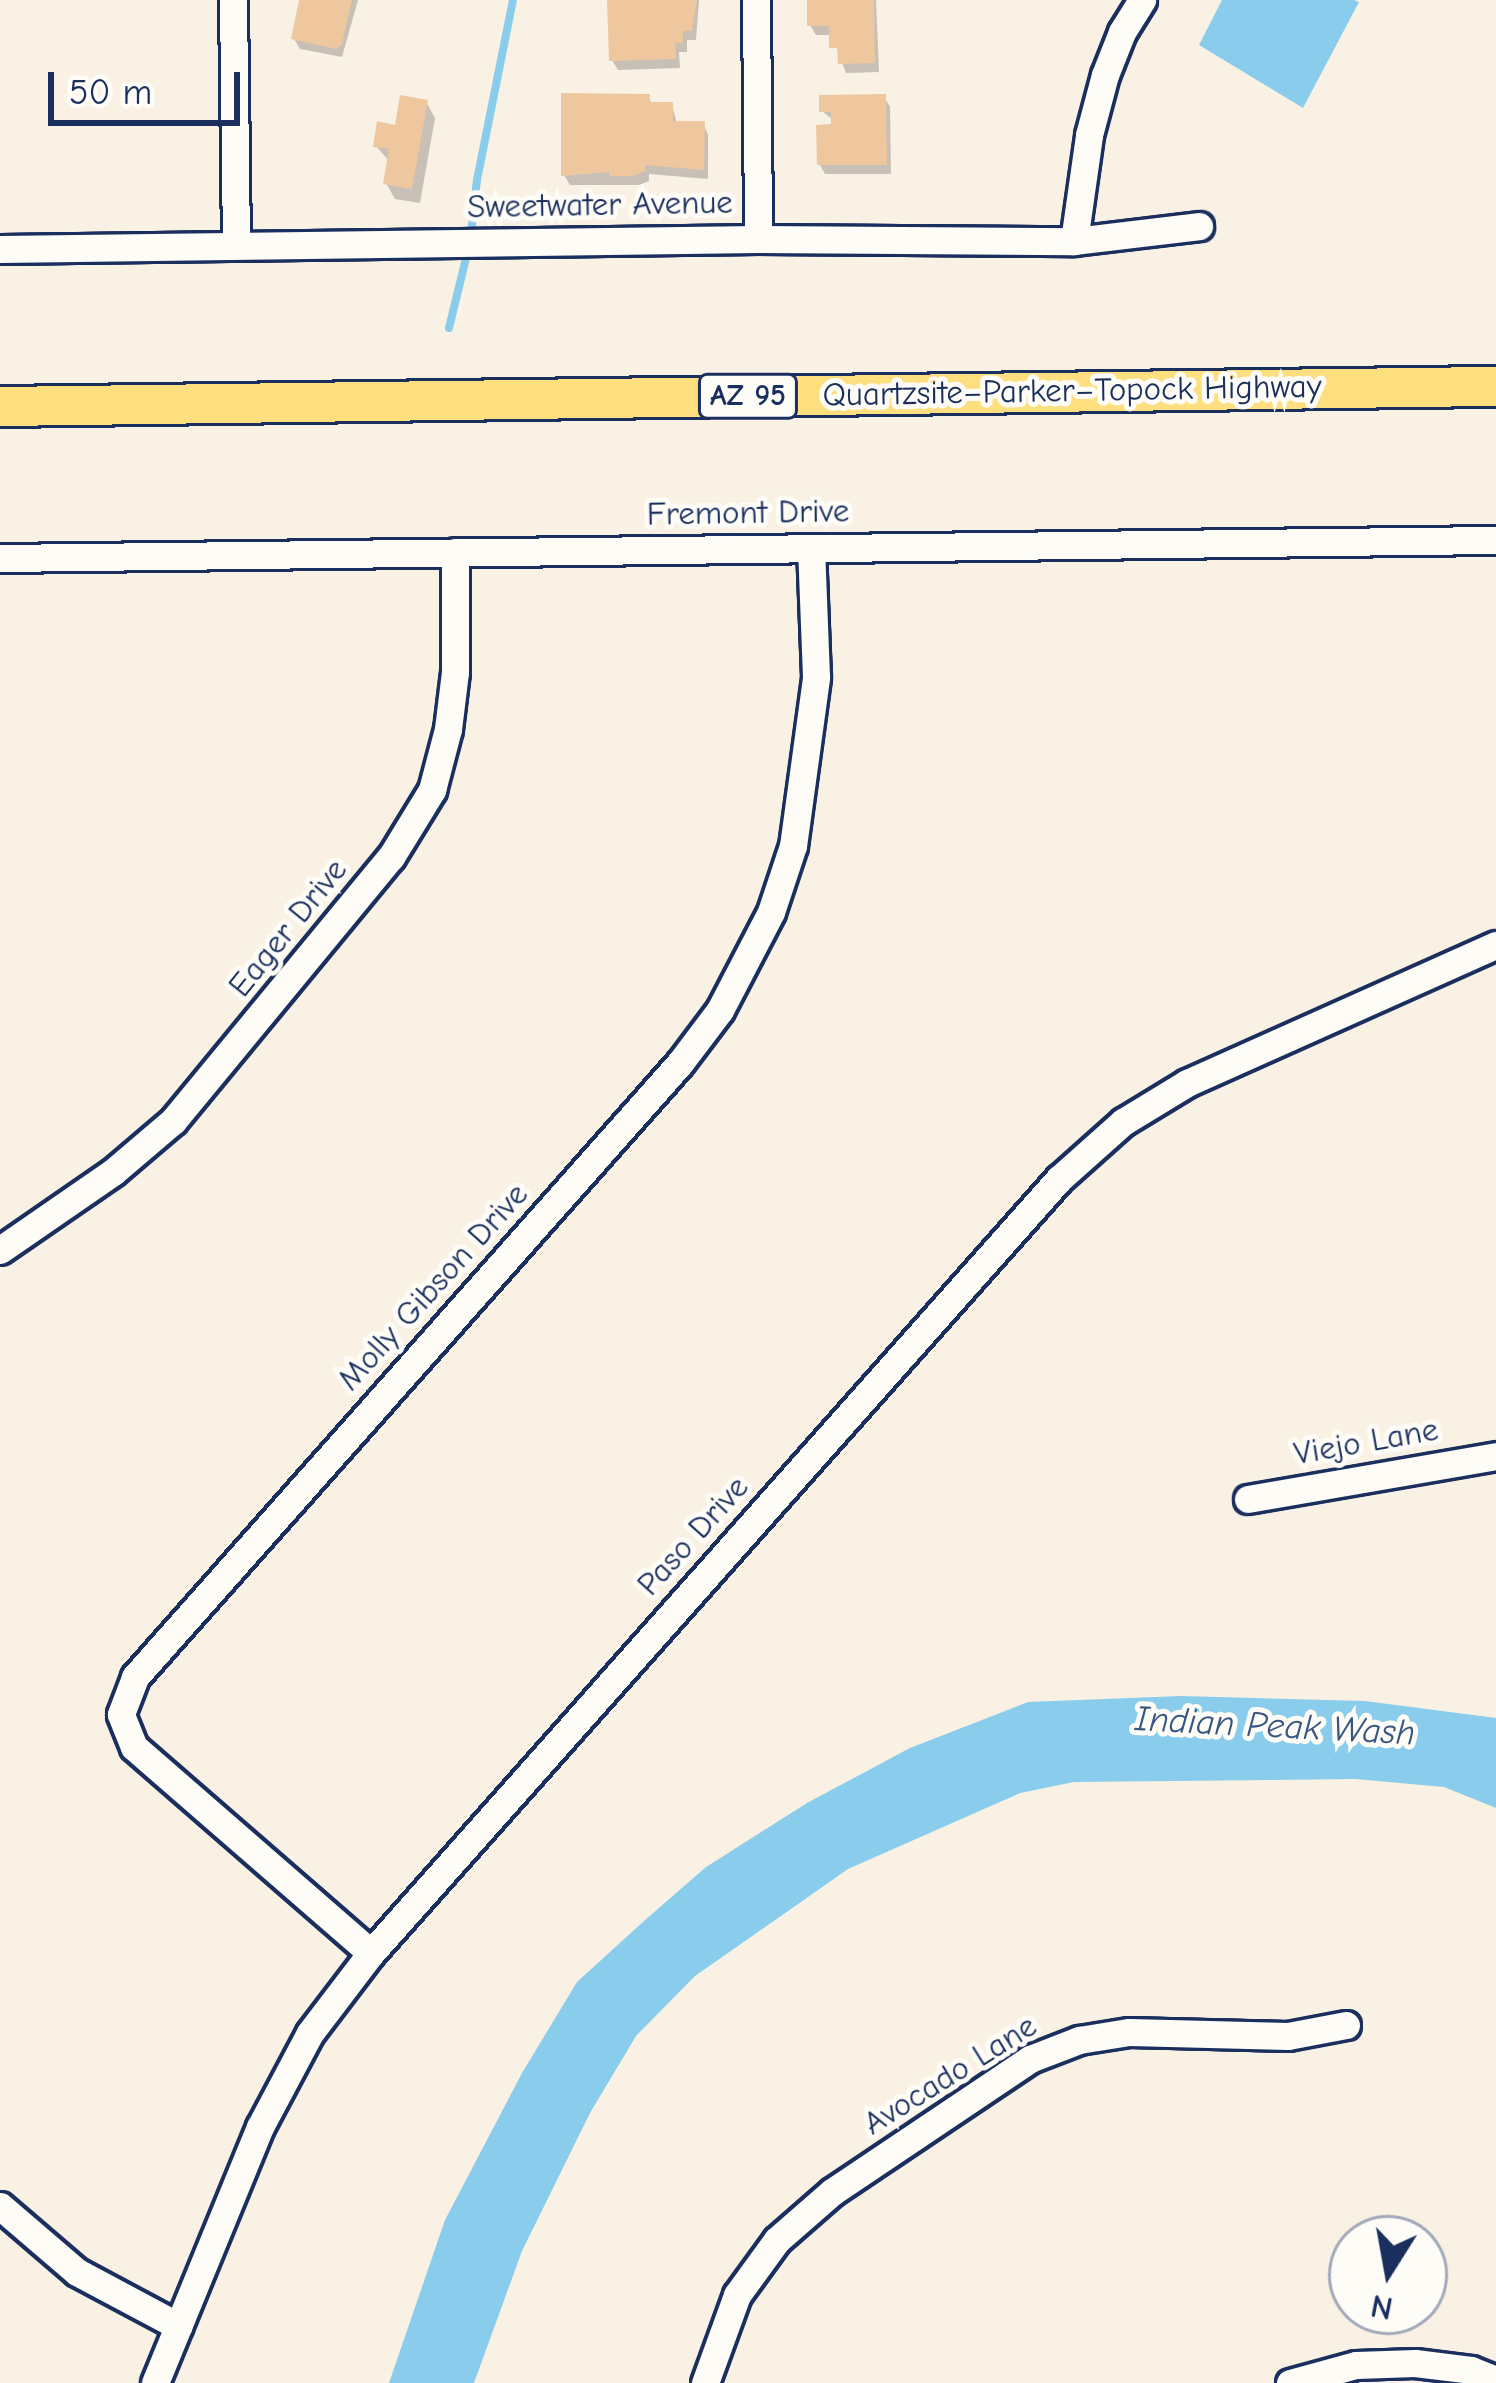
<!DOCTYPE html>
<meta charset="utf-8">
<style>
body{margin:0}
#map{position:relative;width:1496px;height:2383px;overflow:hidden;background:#faf1e5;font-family:"Comic Neue",sans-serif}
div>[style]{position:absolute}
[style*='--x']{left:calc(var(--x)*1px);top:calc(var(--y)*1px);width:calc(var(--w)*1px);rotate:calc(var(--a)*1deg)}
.water>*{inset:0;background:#8acceb}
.shadow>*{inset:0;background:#0003}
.stream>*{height:8px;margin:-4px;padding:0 4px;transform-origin:4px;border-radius:4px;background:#8acceb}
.building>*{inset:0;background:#eec79e}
.roads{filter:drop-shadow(3px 0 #1b2f5e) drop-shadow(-3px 0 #1b2f5e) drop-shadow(0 3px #1b2f5e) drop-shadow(0 -3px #1b2f5e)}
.minor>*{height:27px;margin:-13.5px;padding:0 13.5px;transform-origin:13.5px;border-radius:13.5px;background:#fdfcf7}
.highway>*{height:39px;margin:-19.5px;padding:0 19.5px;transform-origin:19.5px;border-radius:19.5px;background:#fedf80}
span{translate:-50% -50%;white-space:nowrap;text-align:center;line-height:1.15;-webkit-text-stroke:10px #fdfcf7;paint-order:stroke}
.shield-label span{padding:3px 9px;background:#fdfcf7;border:3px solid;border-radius:9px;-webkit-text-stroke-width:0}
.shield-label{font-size:30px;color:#1b2f5e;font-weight:700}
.street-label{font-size:33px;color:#1b2f5e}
.water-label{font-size:36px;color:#375681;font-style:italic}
.north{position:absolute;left:1328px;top:2215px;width:120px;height:120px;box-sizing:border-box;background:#fdfcf7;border:3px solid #a3aaba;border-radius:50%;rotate:191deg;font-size:33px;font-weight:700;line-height:48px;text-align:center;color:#1b2f5e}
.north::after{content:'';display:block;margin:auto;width:42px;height:54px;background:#1b2f5e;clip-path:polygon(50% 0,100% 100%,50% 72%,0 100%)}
.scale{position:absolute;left:48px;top:72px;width:192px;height:54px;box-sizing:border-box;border:6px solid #1b2f5e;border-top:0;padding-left:15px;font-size:36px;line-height:42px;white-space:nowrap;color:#1b2f5e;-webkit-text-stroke:9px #fdfcf7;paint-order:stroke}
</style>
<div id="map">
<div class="water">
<div style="clip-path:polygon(1222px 0,1354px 0,1359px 2px,1303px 108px,1199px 45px)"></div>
<div style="clip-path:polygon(1181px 1696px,1365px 1701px,1496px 1718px,1496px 1808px,1444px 1787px,1355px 1779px,1074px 1782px,1020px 1793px,848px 1869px,695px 1976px,636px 2036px,590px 2113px,522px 2251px,474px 2383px,389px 2383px,445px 2220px,522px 2073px,577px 1982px,644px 1921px,706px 1867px,807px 1803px,910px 1748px,1028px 1702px)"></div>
</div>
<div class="shadow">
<div style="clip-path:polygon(303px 0,358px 0,342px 57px,300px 49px,294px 39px)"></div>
<div style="clip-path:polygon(610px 0,699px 0,696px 40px,687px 40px,687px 52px,679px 52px,680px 68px,618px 70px,612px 60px)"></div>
<div style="clip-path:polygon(810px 0,876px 0,879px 72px,846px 73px,832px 35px,816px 35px,810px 25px)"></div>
<div style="clip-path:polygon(648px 97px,653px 105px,672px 105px,677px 124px,703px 124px,708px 134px,708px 179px,649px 174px,649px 181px,639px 185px,570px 185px,564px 175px)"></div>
<div style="clip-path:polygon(884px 97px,890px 107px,891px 174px,825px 174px,820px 165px,834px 121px,822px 111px)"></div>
<div style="clip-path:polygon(426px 102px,435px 118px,420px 203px,395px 199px,386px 183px,390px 162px,376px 146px)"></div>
</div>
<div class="stream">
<div style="--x:449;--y:328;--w:89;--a:-76.3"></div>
<div style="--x:470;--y:242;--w:62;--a:-83.6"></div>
<div style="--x:477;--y:180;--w:184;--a:-78.7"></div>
</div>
<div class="building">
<div style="clip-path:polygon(299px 0,352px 0,342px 44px,336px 49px,291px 39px)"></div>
<div style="clip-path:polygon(607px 0,697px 0,692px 31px,683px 31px,683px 43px,675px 43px,676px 59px,609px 61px)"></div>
<div style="clip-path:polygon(807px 0,874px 0,875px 63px,838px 64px,837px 48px,829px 48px,829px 26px,807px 26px)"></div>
<div style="clip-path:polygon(561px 93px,650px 94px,649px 102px,673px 102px,673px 121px,705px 121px,704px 170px,645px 165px,645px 171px,633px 176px,609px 176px,609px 172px,561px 176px)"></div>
<div style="clip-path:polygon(886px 94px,887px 165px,817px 165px,816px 125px,831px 124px,831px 112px,819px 112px,819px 95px)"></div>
<div style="clip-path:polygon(400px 95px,428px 100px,412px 189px,383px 184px,389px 149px,373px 147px,377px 121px,395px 125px)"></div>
</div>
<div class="roads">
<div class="minor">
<div style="--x:233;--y:0;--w:245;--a:89.3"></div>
<div style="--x:756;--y:0;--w:239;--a:89.5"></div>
<div style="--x:1074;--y:241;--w:107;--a:-81.9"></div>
<div style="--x:1089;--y:135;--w:62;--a:-75.1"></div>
<div style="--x:1105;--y:75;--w:46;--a:-68.4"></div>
<div style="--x:1122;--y:32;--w:38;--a:-58"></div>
<div style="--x:0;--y:249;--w:758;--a:-0.76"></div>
<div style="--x:758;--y:239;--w:316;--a:0.4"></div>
<div style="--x:1074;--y:241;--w:126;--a:-6.8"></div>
<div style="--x:0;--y:558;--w:1496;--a:-0.69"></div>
<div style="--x:0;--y:1250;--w:137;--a:-34.6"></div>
<div style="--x:113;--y:1172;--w:79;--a:-40.4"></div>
<div style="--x:173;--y:1121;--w:342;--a:-50.5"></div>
<div style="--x:391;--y:857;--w:79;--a:-58.5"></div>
<div style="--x:432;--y:790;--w:63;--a:-75.3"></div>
<div style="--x:448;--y:729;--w:57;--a:-83"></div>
<div style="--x:455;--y:672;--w:120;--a:-90"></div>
<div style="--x:1248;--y:1499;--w:252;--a:-9.8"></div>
<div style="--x:371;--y:1953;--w:314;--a:-139"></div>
<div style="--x:134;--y:1747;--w:35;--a:-112"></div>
<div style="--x:121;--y:1714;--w:40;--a:-69"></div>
<div style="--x:135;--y:1677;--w:821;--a:-48.41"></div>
<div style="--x:680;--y:1063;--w:66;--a:-53"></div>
<div style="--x:720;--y:1010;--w:110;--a:-62.5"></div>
<div style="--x:771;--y:912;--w:70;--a:-71.6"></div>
<div style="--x:793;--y:846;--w:171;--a:-82.2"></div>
<div style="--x:816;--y:677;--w:129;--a:-92.2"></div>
<div style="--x:0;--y:2206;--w:101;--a:40.6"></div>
<div style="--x:77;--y:2272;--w:115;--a:28.1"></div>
<div style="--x:155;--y:2383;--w:277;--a:-67.7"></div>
<div style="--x:260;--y:2127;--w:106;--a:-62"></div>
<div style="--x:310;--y:2033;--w:101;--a:-52.7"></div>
<div style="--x:371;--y:1953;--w:1036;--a:-48.37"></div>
<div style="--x:1059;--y:1179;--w:86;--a:-41.7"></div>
<div style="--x:1123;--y:1122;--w:75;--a:-31.4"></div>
<div style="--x:1187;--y:1083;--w:338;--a:-24.1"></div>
<div style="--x:705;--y:2383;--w:94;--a:-70"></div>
<div style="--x:737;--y:2295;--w:68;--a:-54"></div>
<div style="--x:777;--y:2240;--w:73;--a:-41.1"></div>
<div style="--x:832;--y:2192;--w:239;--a:-33.9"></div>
<div style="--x:1030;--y:2059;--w:53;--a:-21.2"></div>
<div style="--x:1079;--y:2040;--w:51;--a:-9.1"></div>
<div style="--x:1129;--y:2032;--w:159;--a:1.4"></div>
<div style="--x:1288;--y:2036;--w:59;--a:-10.7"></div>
<div style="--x:1290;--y:2383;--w:68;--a:-15.3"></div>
<div style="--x:1356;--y:2365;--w:59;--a:-1.9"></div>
<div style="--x:1415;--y:2363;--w:56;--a:7.1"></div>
<div style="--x:1471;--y:2370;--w:27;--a:22"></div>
</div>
<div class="highway">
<div style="--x:0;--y:406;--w:1496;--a:-0.77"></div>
</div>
</div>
<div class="shield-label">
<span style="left:748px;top:396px">AZ 95</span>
</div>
<div class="street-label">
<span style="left:600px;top:205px;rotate:-1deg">Sweetwater Avenue</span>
<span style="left:1072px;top:391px;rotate:-1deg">Quartzsite–Parker–Topock Highway</span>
<span style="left:748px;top:513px;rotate:-1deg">Fremont Drive</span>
<span style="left:288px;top:928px;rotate:-51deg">Eager Drive</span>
<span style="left:433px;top:1287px;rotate:-48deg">Molly Gibson Drive</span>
<span style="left:1366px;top:1442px;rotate:-10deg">Viejo Lane</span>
<span style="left:693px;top:1536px;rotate:-48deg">Paso Drive</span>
<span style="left:950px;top:2075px;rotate:-32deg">Avocado Lane</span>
</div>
<div class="water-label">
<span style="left:1275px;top:1726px;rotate:3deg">Indian Peak Wash</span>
</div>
<div class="north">N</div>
<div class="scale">50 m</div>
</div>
